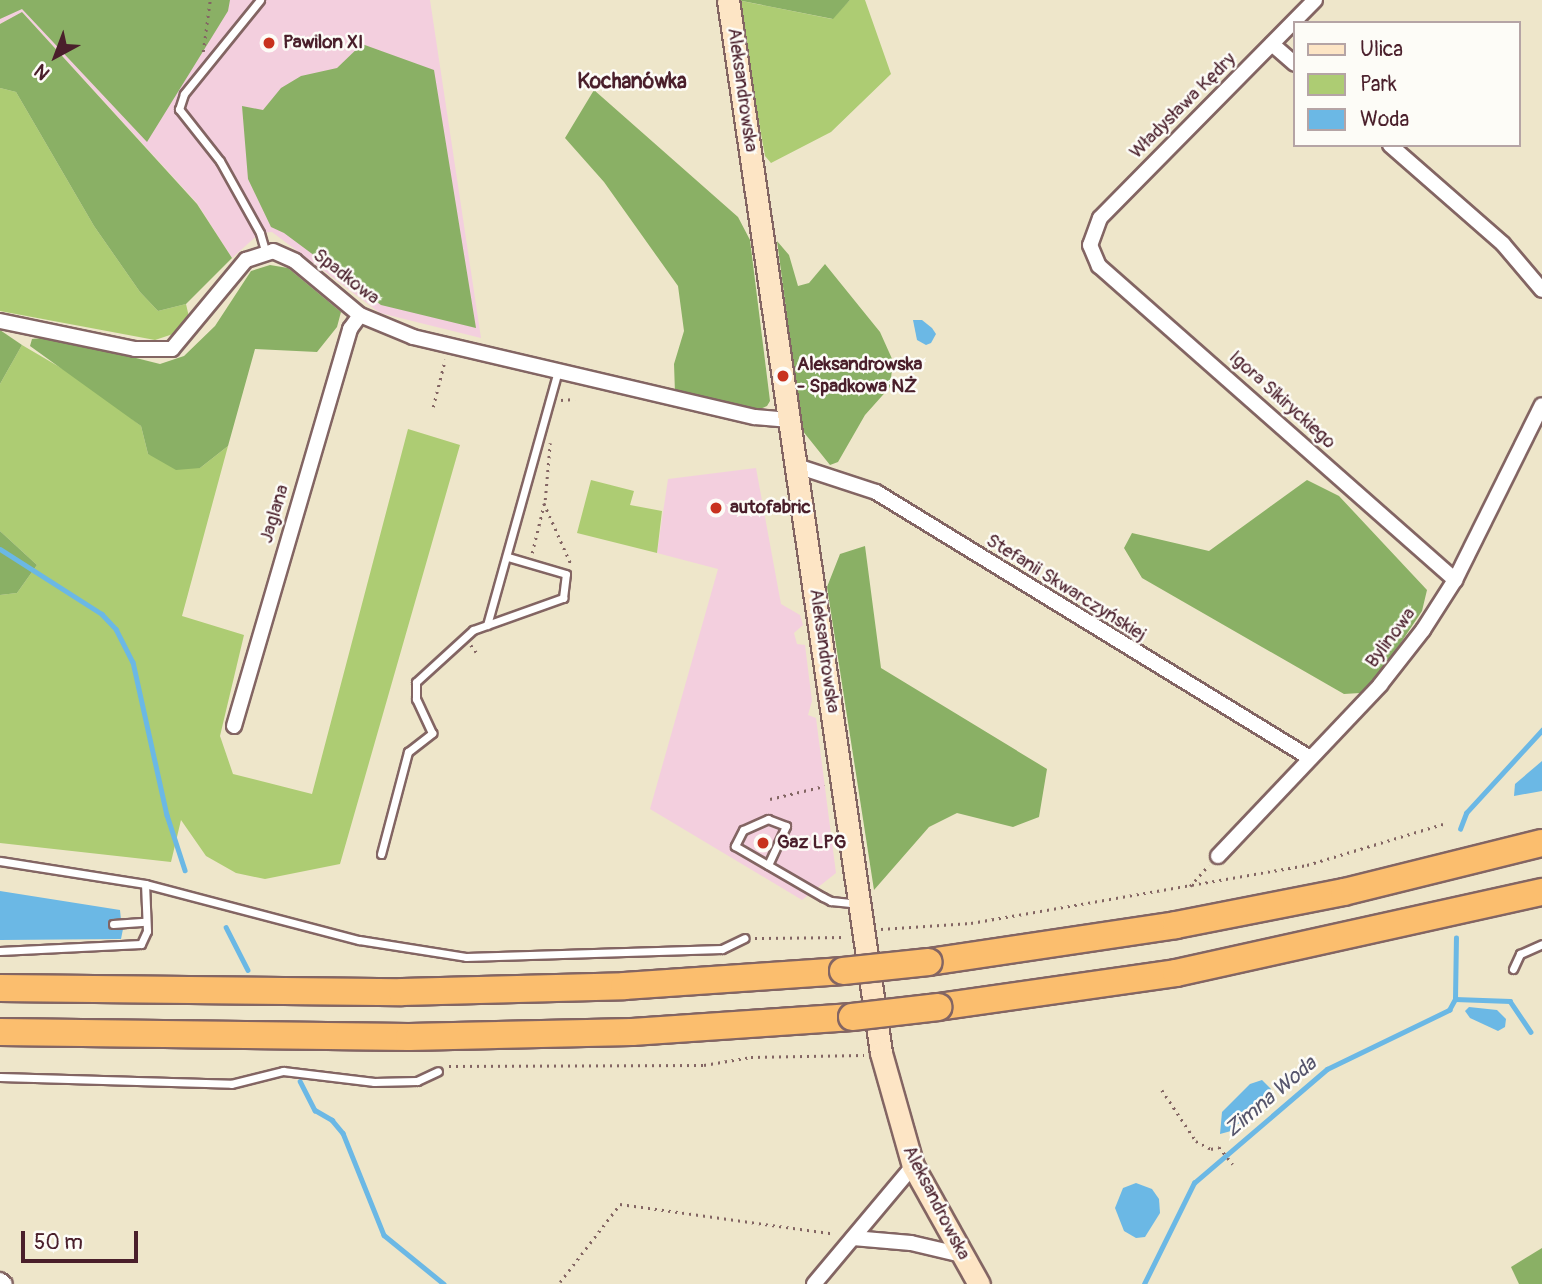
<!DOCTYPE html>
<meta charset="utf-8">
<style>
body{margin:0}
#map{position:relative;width:1542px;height:1284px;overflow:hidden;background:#eee6ca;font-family:Pangolin,sans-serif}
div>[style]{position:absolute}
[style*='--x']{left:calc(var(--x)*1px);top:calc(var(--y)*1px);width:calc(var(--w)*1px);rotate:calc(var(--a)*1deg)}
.built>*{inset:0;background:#f3cfde}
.green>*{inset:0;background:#adcc73}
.forest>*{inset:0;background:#8ab065}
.water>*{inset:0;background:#6bb8e5}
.stream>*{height:4.5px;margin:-2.25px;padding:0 2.25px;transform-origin:2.25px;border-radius:2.25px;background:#6bb8e5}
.path>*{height:2.5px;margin-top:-1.25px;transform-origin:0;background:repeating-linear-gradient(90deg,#836563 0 2px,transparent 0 7px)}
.roads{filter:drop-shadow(2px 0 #836563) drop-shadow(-2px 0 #836563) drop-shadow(0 2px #836563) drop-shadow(0 -2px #836563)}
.lane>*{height:7px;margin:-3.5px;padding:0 3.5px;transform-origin:3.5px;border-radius:3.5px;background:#fff}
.street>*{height:14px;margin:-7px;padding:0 7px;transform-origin:7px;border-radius:7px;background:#fff}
.secondary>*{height:21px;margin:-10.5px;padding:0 10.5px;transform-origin:10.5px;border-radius:10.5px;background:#fde5c5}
.highway>*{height:26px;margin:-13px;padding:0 13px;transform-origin:13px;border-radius:13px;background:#fbbe6e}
.bridges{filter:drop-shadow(2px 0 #836563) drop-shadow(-2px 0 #836563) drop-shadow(0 2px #836563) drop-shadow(0 -2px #836563)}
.highway-bridge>*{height:26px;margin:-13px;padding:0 13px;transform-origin:13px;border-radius:13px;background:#fbbe6e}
.dots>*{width:19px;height:19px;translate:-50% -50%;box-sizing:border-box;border:4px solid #fdfcf7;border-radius:50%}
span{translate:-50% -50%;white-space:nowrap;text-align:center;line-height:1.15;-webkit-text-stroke:5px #fdfcf7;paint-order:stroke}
.poi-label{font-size:19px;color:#4a1f2b;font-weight:700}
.left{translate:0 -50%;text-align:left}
.street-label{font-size:19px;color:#4a1f2b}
.neighbourhood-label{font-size:21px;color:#4a1f2b;font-weight:700}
.water-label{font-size:21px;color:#56556c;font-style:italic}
.legend{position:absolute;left:1293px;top:21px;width:228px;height:126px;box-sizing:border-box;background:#fdfcf7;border:2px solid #b5a4a5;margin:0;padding:9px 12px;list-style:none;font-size:21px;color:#4a1f2b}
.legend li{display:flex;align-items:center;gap:14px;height:35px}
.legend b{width:35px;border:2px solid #b5a4a5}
.north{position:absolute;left:21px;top:21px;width:70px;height:70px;-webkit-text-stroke:5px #fdfcf7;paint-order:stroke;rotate:221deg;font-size:19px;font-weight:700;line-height:28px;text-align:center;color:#4a1f2b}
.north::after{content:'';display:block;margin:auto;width:24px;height:32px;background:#4a1f2b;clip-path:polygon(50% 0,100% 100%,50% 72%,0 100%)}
.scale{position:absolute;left:21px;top:1231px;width:117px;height:32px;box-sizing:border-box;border:4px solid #4a1f2b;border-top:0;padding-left:9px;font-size:21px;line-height:24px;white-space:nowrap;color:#4a1f2b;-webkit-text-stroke:5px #fdfcf7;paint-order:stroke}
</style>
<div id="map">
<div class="built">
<div style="clip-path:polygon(0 0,430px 0,481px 338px,380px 313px,272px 232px,260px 233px,232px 258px,197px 203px,23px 13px,0 24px)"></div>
<div style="clip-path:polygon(756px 468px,781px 604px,800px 615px,803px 625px,794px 633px,797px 644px,805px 645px,812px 701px,808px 715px,816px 718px,836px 873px,802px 900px,650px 809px,718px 569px,657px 553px,668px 479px)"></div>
</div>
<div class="green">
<div style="clip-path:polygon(737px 0,832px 19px,850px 0,865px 0,891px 74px,831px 132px,771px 163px,765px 156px)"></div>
<div style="clip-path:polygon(0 88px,16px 92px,94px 226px,140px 292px,158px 311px,186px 304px,189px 317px,176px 333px,155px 340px,0 311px)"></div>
<div style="clip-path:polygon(22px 345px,85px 382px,141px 426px,148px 454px,200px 468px,228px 446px,182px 616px,244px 635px,220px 736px,233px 774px,312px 794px,408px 429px,460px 445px,340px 864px,265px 879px,236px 873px,206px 856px,181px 820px,171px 862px,0 843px,0 595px,17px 593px,37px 565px,0 531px,0 384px)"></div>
<div style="clip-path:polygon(591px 480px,634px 491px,630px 505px,662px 511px,657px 553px,577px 533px)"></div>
</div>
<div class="forest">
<div style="clip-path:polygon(0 0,230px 0,228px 11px,147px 142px,22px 9px,0 19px)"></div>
<div style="clip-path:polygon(737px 0,850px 0,833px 19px)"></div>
<div style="clip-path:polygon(22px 12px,197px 204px,232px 258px,186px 304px,158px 311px,140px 292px,94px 226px,16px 92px,0 88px,0 24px)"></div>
<div style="clip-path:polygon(362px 44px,434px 70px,476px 328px,381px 305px,284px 233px,271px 227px,248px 179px,242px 106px,263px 110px,281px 88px,301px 76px,337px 68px)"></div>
<div style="clip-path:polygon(594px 90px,738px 217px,750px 240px,770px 401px,767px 406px,756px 411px,675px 393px,674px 364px,684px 331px,678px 286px,604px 182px,565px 138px)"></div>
<div style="clip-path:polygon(777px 241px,789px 255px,798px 286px,809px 283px,825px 264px,880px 332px,893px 361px,890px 387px,865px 415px,838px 462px,830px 465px,802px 430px)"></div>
<div style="clip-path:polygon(270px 265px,288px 268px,341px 312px,337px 327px,317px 352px,255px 349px,228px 446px,200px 468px,176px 470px,148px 454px,141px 426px,30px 346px,32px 339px,52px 337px,160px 364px,184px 356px,215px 326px,251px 271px)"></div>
<div style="clip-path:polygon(0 330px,22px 345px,0 384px)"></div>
<div style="clip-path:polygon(1307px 480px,1339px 496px,1427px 590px,1422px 611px,1380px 674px,1360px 693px,1344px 694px,1142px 578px,1124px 548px,1132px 533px,1209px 551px)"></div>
<div style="clip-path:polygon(0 531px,37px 565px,17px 593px,0 595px)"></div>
<div style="clip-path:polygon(865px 546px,881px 668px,1047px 769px,1039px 817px,1013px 827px,957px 813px,929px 827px,874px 890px,827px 587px,840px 554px)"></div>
<div style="clip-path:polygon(1542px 1248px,1542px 1284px,1519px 1284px,1511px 1267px)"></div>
</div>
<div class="water">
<div style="clip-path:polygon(913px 320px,922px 320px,932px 328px,936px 334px,931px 343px,926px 345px,917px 340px)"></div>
<div style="clip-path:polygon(1542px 761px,1542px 791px,1514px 796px,1515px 784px)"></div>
<div style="clip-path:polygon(0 891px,120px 910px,121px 920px,109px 922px,110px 930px,123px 929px,121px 939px,0 940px)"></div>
<div style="clip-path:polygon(1469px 1007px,1497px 1010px,1506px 1019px,1505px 1027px,1498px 1031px,1470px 1018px,1465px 1011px)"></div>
<div style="clip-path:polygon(1262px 1080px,1271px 1089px,1267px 1096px,1231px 1131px,1220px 1134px,1222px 1112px,1250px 1084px)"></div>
<div style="clip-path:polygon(1136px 1183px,1152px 1189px,1159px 1199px,1160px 1213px,1145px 1237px,1136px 1238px,1124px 1231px,1115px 1208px,1123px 1188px)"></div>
</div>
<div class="stream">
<div style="--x:0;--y:549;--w:121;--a:32.5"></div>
<div style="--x:102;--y:614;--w:21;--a:47"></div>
<div style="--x:116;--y:629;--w:37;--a:63"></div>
<div style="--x:133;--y:662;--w:157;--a:77.5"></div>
<div style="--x:167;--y:815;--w:58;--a:71.9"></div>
<div style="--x:1460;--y:829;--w:17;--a:-69"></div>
<div style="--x:1466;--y:813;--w:113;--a:-47.5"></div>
<div style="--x:226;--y:927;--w:48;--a:62.9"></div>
<div style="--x:1455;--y:999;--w:55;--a:2.1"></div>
<div style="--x:1510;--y:1001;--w:37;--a:56"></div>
<div style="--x:300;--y:1081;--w:33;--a:63"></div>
<div style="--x:315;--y:1110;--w:20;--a:30"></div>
<div style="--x:332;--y:1120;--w:17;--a:50"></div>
<div style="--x:343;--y:1133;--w:110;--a:68.1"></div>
<div style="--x:384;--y:1235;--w:77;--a:39.2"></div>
<div style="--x:1144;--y:1284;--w:113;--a:-63.7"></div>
<div style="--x:1194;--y:1183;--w:175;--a:-40.6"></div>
<div style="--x:1327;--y:1069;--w:136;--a:-25.8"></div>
<div style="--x:1449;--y:1010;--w:13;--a:-61"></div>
<div style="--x:1455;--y:999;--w:61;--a:-89.1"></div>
</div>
<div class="path">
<div style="--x:203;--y:52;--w:52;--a:-82.3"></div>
<div style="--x:561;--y:400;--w:14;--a:-4"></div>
<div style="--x:433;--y:407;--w:49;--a:-75.7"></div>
<div style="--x:544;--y:503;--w:67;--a:66.1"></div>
<div style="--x:532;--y:553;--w:55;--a:-76.2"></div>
<div style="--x:545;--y:500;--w:57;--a:-85"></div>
<div style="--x:471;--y:645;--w:9;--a:54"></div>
<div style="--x:770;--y:799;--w:56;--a:-13.5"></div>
<div style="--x:1190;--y:886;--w:28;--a:-48"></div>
<div style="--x:881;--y:929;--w:90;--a:-3.8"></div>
<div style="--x:971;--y:923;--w:341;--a:-9.8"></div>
<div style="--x:1307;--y:865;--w:142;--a:-16.8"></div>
<div style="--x:755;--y:938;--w:91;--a:-0.6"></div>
<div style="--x:449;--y:1066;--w:255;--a:-0.2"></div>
<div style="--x:704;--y:1065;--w:48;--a:-9.7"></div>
<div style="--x:751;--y:1057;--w:113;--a:-1"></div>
<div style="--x:1162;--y:1090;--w:61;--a:56.3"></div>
<div style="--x:1196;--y:1141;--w:17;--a:28"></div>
<div style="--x:1211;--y:1149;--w:8;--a:-14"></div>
<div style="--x:1219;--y:1147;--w:22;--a:51"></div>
<div style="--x:560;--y:1282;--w:98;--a:-52.4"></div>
<div style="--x:620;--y:1204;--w:217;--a:7.9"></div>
</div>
<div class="roads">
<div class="lane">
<div style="--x:260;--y:0;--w:121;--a:129"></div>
<div style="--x:184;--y:94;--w:16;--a:108"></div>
<div style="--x:179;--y:109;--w:66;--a:51.7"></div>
<div style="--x:220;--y:161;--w:82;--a:60.9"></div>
<div style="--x:260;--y:233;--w:19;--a:74"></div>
<div style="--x:487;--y:625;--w:265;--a:-74.4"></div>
<div style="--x:381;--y:854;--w:106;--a:-75.2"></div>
<div style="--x:408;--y:752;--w:31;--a:-38"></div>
<div style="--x:432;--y:733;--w:38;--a:-115"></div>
<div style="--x:416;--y:699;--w:17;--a:-90"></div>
<div style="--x:416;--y:682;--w:77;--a:-42.4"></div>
<div style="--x:473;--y:630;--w:96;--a:-19.6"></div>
<div style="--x:563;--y:598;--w:24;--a:-83"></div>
<div style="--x:566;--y:574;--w:60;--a:-163.7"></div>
<div style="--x:0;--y:861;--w:147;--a:9"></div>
<div style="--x:145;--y:884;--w:221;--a:14.7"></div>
<div style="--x:359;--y:940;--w:108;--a:9"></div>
<div style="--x:466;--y:957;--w:256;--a:-1.8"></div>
<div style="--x:722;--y:949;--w:25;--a:-26"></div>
<div style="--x:768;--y:865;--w:43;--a:-65.2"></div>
<div style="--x:786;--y:826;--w:19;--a:-159"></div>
<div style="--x:768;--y:819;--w:27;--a:156"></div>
<div style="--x:743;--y:830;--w:18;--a:117"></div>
<div style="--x:735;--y:846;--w:102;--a:30.1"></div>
<div style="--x:823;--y:897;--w:9;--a:27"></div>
<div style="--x:831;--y:901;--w:27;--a:6"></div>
<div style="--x:113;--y:924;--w:32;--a:-4"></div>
<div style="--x:0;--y:951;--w:141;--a:-2.8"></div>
<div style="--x:141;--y:944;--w:14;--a:-65"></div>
<div style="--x:147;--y:931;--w:47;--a:-92.4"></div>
<div style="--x:1513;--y:969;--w:17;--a:-65"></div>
<div style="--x:1520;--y:954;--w:24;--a:-24"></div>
<div style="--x:0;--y:1077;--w:231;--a:1.7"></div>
<div style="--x:231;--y:1084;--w:54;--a:-14"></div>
<div style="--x:283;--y:1071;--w:92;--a:6.9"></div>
<div style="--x:374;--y:1082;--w:43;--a:-1.3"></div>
<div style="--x:417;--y:1081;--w:23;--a:-25"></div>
</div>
<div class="street">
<div style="--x:1315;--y:0;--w:306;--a:134.6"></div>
<div style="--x:1100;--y:218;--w:29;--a:110"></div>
<div style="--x:1090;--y:245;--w:23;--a:67"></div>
<div style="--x:1099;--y:266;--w:475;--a:41.4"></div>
<div style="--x:1272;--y:44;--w:30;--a:41"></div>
<div style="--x:1390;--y:145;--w:150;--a:41.2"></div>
<div style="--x:1503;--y:244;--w:60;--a:49.7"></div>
<div style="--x:0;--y:321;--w:138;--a:11.7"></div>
<div style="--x:135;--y:349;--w:37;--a:0"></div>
<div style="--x:172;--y:349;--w:116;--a:-50.3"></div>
<div style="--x:246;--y:260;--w:28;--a:-18"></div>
<div style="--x:273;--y:251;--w:24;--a:24"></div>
<div style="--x:295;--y:261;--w:85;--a:39.7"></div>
<div style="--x:360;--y:315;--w:57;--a:22.5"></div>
<div style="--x:413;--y:337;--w:351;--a:13.2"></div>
<div style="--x:755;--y:417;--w:35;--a:5"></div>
<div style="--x:797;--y:466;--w:83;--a:18.2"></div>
<div style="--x:876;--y:492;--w:509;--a:31.5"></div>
<div style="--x:234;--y:726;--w:414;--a:-73.7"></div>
<div style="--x:350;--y:329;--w:17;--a:-54"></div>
<div style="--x:1218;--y:856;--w:236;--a:-46.5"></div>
<div style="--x:1380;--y:685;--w:70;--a:-52"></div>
<div style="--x:1423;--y:630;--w:59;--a:-57.4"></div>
<div style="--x:1455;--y:580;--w:195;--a:-63.6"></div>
<div style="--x:853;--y:1238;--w:58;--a:4.9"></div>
<div style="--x:911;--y:1243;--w:52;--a:13.2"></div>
<div style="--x:0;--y:1280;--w:6;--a:39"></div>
<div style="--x:814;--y:1284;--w:154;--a:-50"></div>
</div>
<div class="secondary">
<div style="--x:728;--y:0;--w:1064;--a:81.73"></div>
<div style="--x:881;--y:1053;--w:117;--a:74.2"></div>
<div style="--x:913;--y:1166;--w:135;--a:60.8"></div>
</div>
<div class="highway">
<div style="--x:929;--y:962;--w:250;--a:-8.5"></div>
<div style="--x:1176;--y:925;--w:171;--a:-11.1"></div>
<div style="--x:1344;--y:892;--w:204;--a:-13.9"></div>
<div style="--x:0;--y:988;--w:402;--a:0.6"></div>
<div style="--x:402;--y:992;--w:222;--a:-1.5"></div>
<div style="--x:624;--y:986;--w:220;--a:-3.9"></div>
<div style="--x:938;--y:1007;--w:240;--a:-8.1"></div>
<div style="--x:1176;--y:973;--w:375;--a:-12.5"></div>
<div style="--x:0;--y:1032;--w:409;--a:0.7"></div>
<div style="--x:409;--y:1037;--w:223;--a:-1.3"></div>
<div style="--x:632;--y:1032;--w:221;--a:-3.9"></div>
</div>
</div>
<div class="bridges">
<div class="highway-bridge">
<div style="--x:843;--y:971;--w:86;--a:-6"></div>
<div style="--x:852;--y:1017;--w:87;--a:-6.6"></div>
</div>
</div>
<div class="dots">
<div style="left:269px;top:43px;background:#c8321e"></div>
<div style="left:783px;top:376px;background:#c8321e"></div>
<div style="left:716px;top:508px;background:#c8321e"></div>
<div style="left:763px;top:843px;background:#c8321e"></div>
</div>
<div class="poi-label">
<span class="left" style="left:283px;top:43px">Pawilon XI</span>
<span class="left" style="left:797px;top:376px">Aleksandrowska<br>- Spadkowa NŻ</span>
<span class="left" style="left:730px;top:508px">autofabric</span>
<span class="left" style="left:777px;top:843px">Gaz LPG</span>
</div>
<div class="street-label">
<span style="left:742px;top:90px;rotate:82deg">Aleksandrowska</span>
<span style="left:1183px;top:106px;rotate:-45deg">Władysława Kędry</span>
<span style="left:346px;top:277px;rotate:38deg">Spadkowa</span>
<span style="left:1282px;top:400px;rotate:42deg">Igora Sikiryckiego</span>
<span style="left:275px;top:514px;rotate:-73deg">Jaglana</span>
<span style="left:1066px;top:588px;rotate:32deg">Stefanii Skwarczyńskiej</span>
<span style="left:1391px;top:638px;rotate:-53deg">Bylinowa</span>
<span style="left:824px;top:651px;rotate:82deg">Aleksandrowska</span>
<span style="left:936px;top:1203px;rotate:63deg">Aleksandrowska</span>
</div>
<div class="neighbourhood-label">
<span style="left:632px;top:82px">Kochanówka</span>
</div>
<div class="water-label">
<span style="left:1271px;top:1097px;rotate:-40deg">Zimna Woda</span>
</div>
<ul class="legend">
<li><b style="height:9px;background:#fde5c5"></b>Ulica</li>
<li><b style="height:19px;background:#adcc73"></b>Park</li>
<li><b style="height:19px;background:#6bb8e5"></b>Woda</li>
</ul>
<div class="north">N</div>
<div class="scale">50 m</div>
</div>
